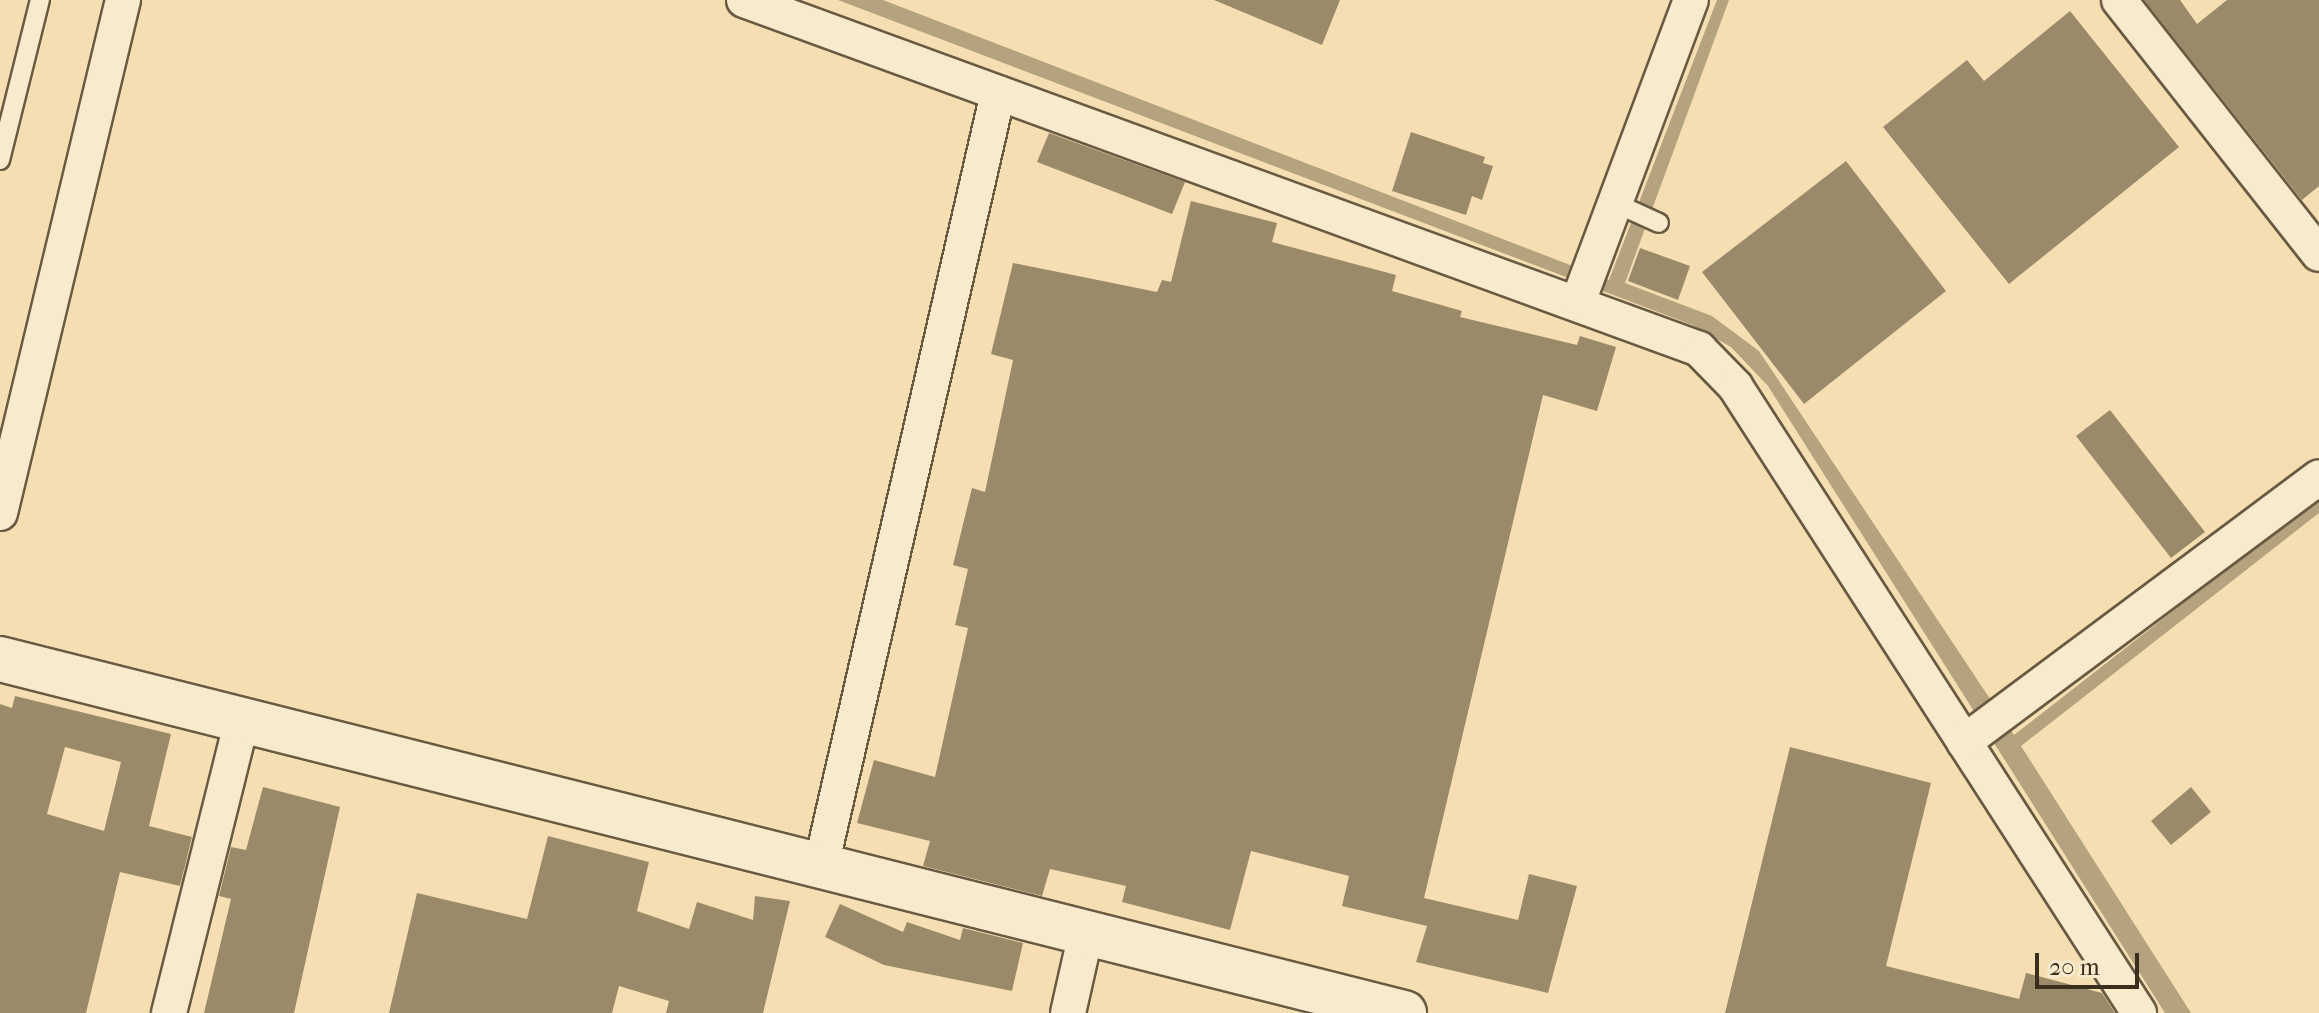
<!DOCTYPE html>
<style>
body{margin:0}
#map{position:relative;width:2319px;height:1013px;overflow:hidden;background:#f5dfb2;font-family:"IM FELL French Canon",serif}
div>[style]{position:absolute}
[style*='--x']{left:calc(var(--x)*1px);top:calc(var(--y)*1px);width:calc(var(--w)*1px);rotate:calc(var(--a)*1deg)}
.water>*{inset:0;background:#b5a37f}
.building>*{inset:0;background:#9b8a6a}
.roads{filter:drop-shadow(2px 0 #695a42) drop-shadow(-2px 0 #695a42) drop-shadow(0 2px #695a42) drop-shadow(0 -2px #695a42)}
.service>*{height:18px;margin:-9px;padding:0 9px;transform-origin:9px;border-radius:9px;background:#f8eacd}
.minor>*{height:34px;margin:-17px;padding:0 17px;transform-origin:17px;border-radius:17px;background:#f8eacd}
.tertiary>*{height:44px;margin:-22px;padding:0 22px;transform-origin:22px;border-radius:22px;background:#f8eacd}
span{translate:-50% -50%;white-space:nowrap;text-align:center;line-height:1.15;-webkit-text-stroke:6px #f8eacd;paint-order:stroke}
.scale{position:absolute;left:2035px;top:953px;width:104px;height:36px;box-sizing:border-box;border:4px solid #3a2e1d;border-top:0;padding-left:10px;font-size:24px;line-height:28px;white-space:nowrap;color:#3a2e1d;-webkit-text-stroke:6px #f8eacd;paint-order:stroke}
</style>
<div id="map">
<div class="water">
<div style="clip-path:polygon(838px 0,883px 0,1609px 280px,1717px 0,1729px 0,1625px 283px,1712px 316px,1759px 351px,2014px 735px,2319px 497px,2319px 513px,2021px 746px,2191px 1013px,2165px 1013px,1768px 386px,1731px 347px,1692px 325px)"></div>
</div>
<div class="building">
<div style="clip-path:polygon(1214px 0,1340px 0,1322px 45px)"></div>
<div style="clip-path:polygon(2144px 0,2180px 0,2197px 24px,2227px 0,2319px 0,2319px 186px,2302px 200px)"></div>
<div style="clip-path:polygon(2070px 11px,2179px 147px,2009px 284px,1883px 127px,1967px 60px,1984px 81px)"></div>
<div style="clip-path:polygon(1411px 132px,1485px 157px,1483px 163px,1493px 166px,1482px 200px,1472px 196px,1466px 215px,1392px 191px)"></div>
<div style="clip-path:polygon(1049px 133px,1185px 182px,1172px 214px,1037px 162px)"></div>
<div style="clip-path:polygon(1846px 161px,1946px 291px,1804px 404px,1702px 272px)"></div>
<div style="clip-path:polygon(1191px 201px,1277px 223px,1272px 242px,1396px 275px,1392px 291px,1462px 311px,1460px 317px,1577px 345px,1580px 336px,1616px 347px,1597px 411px,1543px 395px,1424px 898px,1518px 920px,1529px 874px,1577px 886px,1548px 993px,1416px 962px,1427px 926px,1342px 906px,1349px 876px,1251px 851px,1230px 930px,1122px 902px,1126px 886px,1050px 869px,1042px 896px,923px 866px,930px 841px,857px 823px,874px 760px,935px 777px,968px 628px,955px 625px,968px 569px,953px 565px,972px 488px,985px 492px,1013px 360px,991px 354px,1013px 263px,1157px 292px,1162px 280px,1171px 282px)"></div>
<div style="clip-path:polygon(1640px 248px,1690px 266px,1678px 300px,1628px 281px)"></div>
<div style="clip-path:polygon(2110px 410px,2205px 532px,2171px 558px,2076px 436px)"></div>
<div style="clip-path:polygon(evenodd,15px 696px,171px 734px,149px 826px,192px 837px,180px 886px,120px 872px,86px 1013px,0 1013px,0 704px,12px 708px,15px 696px,65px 747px,121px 762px,104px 831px,47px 814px,65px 747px)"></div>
<div style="clip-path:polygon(1790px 747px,1931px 783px,1886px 966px,2019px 999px,2026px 973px,2102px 993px,2115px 1013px,1725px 1013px)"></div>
<div style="clip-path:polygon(263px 787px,340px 807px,294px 1013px,204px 1013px,231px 899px,219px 896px,231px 847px,246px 850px)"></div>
<div style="clip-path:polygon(2191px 787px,2211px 812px,2171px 845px,2151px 821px)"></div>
<div style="clip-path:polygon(548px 836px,649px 862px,637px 911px,689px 929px,697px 902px,753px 920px,755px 896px,790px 901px,763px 1013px,666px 1013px,669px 1001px,619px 986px,612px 1013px,389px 1013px,417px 893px,527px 919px)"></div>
<div style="clip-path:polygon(840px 904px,903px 932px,907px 922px,960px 940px,963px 928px,1023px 943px,1012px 991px,884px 965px,825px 937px)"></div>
</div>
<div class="roads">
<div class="service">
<div style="--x:0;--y:160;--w:165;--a:-76"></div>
<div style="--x:1615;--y:203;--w:48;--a:24.4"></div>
</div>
<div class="minor">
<div style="--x:744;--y:0;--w:1017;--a:20.07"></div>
<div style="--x:1699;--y:349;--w:52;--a:45.8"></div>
<div style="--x:1735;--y:386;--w:746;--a:57.2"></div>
<div style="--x:2119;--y:0;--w:323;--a:51.8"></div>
<div style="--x:1578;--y:302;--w:322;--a:-69.5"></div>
<div style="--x:0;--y:513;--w:528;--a:-76.52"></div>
<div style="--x:1964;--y:742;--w:443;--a:-36.7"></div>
<div style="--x:821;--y:866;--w:793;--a:-77.1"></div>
<div style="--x:169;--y:1013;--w:302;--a:-76"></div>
<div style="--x:1068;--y:1013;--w:82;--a:-77.3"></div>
</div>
<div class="tertiary">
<div style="--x:0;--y:659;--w:1448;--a:14.15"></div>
</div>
</div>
<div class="scale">20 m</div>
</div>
